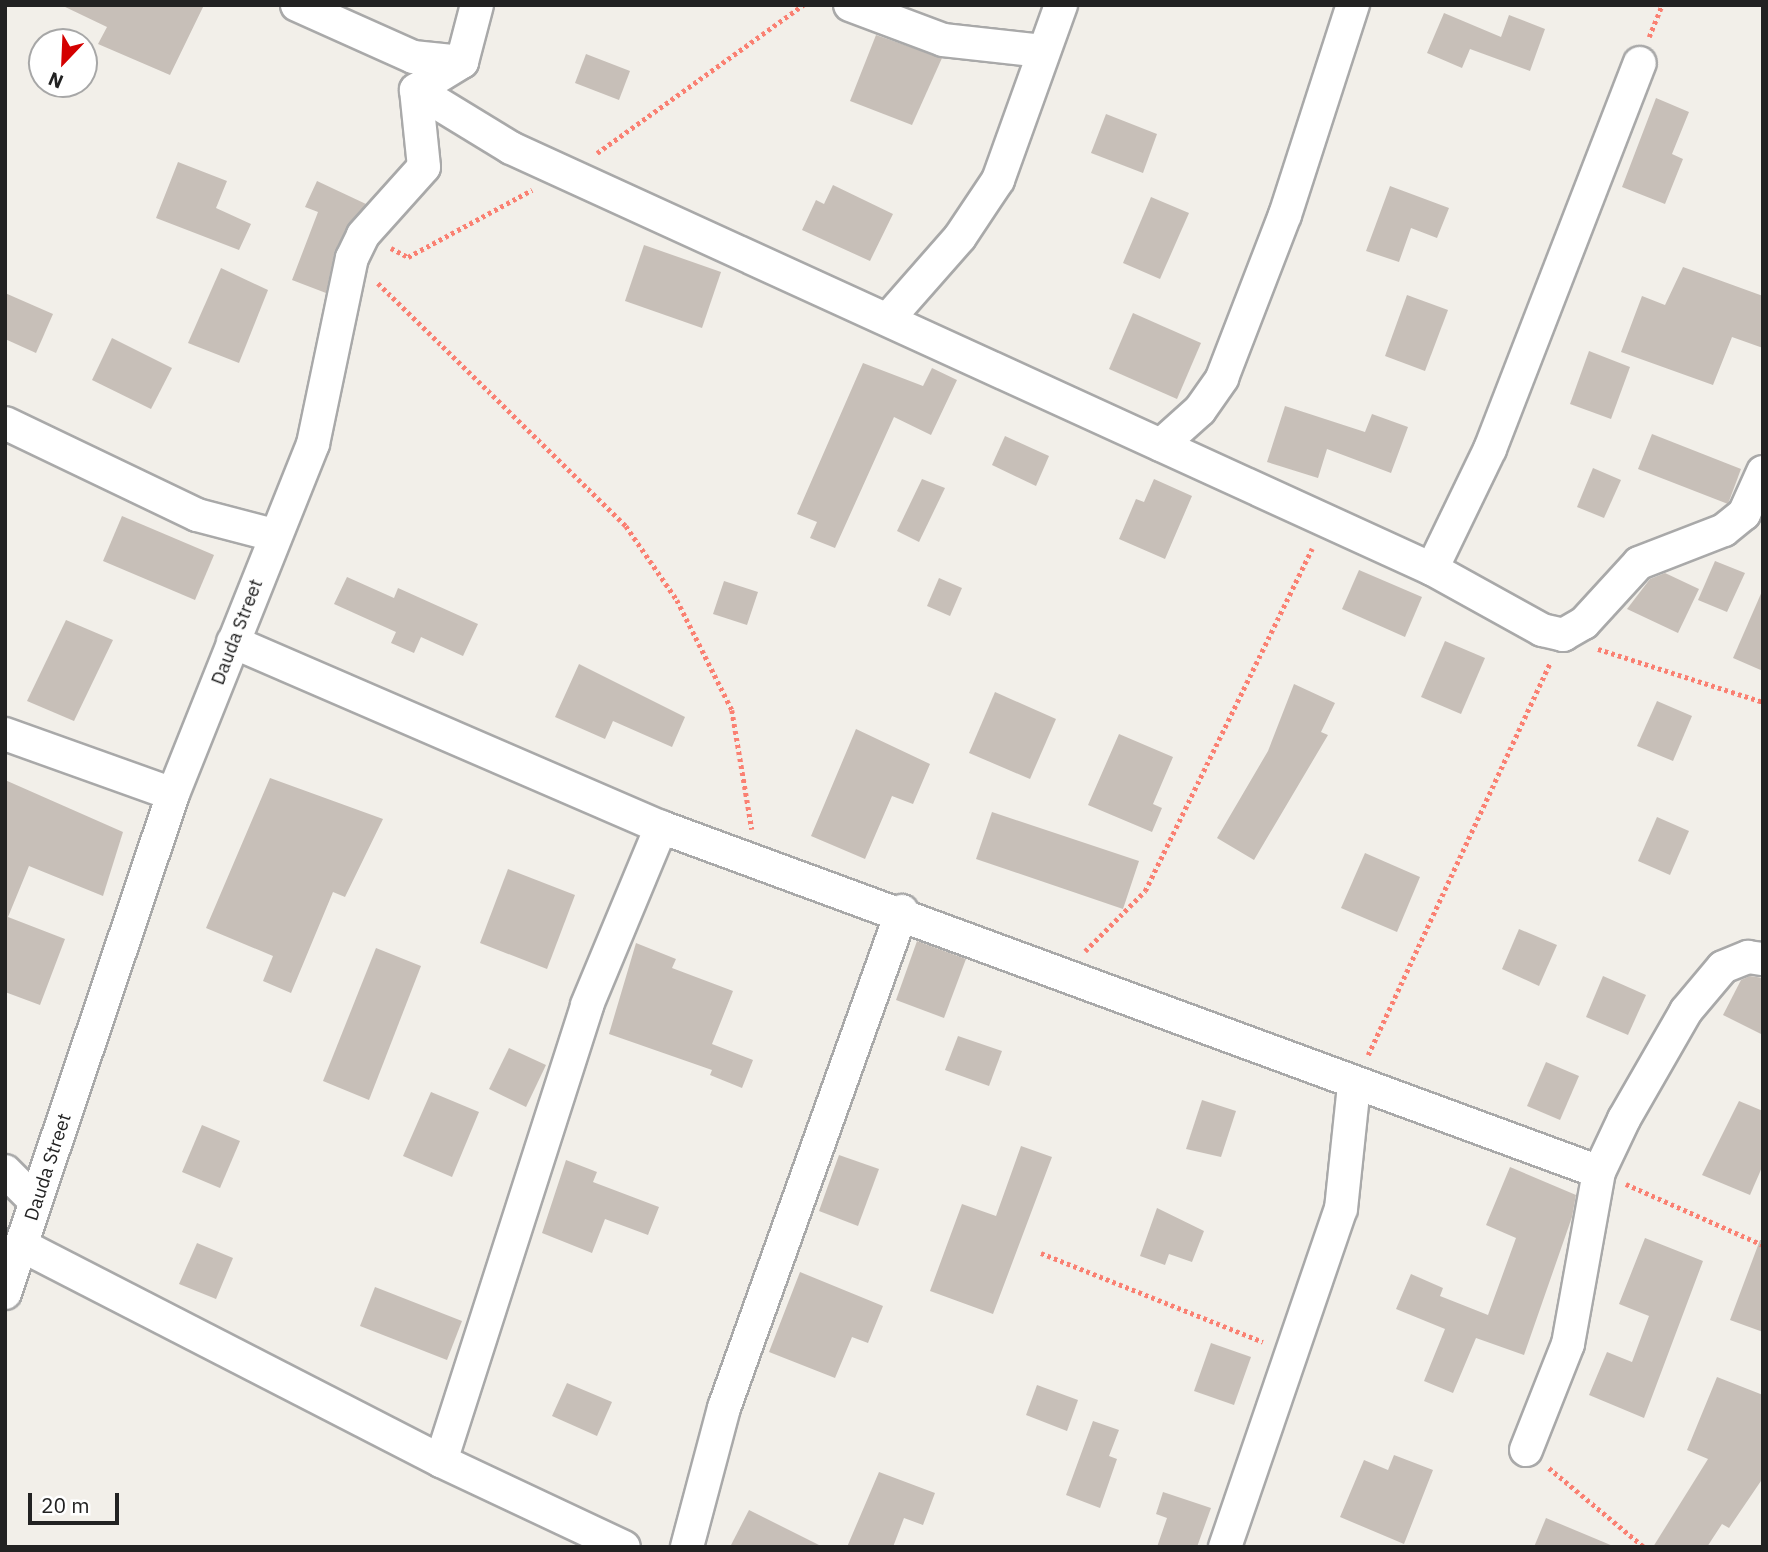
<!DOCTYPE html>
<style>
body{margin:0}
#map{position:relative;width:1768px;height:1552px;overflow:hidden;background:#f2efe9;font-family:"IBM Plex Sans",sans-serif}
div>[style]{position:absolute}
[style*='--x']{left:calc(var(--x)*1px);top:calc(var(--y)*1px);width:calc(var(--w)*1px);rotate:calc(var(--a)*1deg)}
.building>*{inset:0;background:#c7bfb8}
.path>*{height:4.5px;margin-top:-2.25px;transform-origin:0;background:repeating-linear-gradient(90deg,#fa8072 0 3.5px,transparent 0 7px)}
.roads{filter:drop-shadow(2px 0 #a9a9a9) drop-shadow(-2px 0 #a9a9a9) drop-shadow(0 2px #a9a9a9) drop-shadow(0 -2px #a9a9a9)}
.minor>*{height:32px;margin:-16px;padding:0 16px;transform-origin:16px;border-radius:16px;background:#fff}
span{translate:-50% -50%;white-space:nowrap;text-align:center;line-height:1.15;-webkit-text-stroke:7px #fff;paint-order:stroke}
.street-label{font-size:19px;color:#222}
.frame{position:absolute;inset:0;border:7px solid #222;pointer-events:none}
.north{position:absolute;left:28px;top:28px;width:70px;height:70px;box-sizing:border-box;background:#fff;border:2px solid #a7a7a7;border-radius:50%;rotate:203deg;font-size:19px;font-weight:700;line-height:28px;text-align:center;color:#222}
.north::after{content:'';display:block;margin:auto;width:24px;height:32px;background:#d40000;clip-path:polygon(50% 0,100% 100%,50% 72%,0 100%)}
.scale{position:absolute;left:28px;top:1493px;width:91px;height:32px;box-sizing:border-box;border:4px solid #222;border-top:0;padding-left:9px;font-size:21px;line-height:24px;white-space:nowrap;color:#222;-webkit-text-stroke:5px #fff;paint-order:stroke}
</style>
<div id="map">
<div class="building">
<div style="clip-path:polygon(61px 5px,204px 5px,170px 75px,98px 44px,107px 27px)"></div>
<div style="clip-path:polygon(1444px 13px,1501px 37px,1509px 15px,1545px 29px,1530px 71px,1470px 49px,1462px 68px,1427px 53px)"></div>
<div style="clip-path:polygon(876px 35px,942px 58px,912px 125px,850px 101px)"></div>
<div style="clip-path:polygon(586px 54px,630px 71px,619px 100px,575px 83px)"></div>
<div style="clip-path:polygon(1656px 98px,1689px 112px,1672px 154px,1683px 159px,1665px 204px,1622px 187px)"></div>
<div style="clip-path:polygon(1106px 114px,1157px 134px,1143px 173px,1091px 153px)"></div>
<div style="clip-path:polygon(178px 162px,227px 181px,216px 208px,251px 224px,239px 250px,156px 218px)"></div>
<div style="clip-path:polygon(317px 181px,366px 204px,335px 250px,326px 293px,292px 280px,318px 212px,305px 207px)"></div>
<div style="clip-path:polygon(833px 185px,893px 214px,870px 261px,802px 230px,816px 200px,824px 204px)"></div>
<div style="clip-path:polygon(1390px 186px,1449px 208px,1437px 238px,1411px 228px,1399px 262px,1366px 251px)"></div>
<div style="clip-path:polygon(1151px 197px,1189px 213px,1160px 279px,1123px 263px)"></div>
<div style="clip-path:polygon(644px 245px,721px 272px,702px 328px,625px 301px)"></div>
<div style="clip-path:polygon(1683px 267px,1763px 296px,1763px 348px,1732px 337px,1713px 385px,1621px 352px,1642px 296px,1665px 305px)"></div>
<div style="clip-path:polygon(221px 268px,268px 290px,239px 363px,188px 343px)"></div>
<div style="clip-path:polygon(5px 293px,53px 314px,36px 353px,5px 339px)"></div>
<div style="clip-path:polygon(1407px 295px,1448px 310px,1425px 371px,1385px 356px)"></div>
<div style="clip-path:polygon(1133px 313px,1201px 343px,1177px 399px,1109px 369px)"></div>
<div style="clip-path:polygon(112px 338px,172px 368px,151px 409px,92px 380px)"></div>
<div style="clip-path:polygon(1589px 351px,1630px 367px,1611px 419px,1570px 404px)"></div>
<div style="clip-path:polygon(863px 363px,923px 386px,932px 368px,957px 380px,931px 435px,894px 417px,835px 548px,810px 538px,817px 522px,797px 514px)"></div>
<div style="clip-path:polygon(1285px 406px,1365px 432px,1372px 414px,1408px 427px,1391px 473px,1327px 449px,1318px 478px,1267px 462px)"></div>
<div style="clip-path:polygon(1652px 434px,1741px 469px,1728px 504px,1638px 469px)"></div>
<div style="clip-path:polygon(1005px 436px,1049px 456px,1036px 486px,992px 465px)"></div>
<div style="clip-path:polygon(1593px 468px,1621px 480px,1604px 518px,1577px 507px)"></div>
<div style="clip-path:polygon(922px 479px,945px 488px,919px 542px,897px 531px)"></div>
<div style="clip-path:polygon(1154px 479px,1192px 496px,1165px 559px,1119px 539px,1136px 499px,1144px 502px)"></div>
<div style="clip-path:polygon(122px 516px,214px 555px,195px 600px,103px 561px)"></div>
<div style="clip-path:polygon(1715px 561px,1745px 573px,1727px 612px,1698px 600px)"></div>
<div style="clip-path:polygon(1359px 570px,1422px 597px,1405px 637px,1342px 609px)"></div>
<div style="clip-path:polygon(1665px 573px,1699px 589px,1678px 633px,1627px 609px,1650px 579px)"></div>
<div style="clip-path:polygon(347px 577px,394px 598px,398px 588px,478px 624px,463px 656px,421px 637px,414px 653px,391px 643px,396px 632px,334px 604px)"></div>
<div style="clip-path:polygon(939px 578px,962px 588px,950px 616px,927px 606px)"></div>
<div style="clip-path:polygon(724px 581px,758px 592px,747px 625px,713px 614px)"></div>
<div style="clip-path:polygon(1763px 589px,1763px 671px,1733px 658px)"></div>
<div style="clip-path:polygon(66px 620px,113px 640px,74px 721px,27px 701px)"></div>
<div style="clip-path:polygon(1445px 641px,1485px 658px,1461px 714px,1421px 697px)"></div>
<div style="clip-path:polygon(579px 664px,685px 717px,672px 747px,613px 721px,605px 739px,555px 717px)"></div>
<div style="clip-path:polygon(1294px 684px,1335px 703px,1321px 732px,1328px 735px,1254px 860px,1217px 838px,1268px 751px)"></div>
<div style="clip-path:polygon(995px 692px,1056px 719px,1030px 779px,969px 753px)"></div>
<div style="clip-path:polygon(1657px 701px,1692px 716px,1673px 761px,1637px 746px)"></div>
<div style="clip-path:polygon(856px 729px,930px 764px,913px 804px,892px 796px,865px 859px,811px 836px)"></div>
<div style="clip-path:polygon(1119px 734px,1173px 757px,1153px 804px,1162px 808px,1152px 832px,1088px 805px)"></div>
<div style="clip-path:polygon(270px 778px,383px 819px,345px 897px,333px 892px,291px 993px,263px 981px,273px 956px,206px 928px)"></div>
<div style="clip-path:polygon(5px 780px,123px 832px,103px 896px,29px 866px,8px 917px,65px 939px,40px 1005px,5px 992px)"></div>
<div style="clip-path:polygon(992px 812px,1139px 861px,1123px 909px,976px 859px)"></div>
<div style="clip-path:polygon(1657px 817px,1689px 831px,1670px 875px,1638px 861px)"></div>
<div style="clip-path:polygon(1365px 853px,1420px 877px,1397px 932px,1341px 908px)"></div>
<div style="clip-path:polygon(508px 869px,575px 895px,547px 969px,480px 943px)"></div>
<div style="clip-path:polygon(1519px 929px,1557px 945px,1539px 986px,1502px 969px)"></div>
<div style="clip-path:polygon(917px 941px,966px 959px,944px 1018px,896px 1000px)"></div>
<div style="clip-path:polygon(636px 943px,676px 959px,672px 968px,733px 991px,712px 1044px,753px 1060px,742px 1088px,710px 1075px,712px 1070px,609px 1034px)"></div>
<div style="clip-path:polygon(376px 948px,421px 966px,369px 1100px,323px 1081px)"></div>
<div style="clip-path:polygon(1603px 976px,1646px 995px,1628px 1035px,1586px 1017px)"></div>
<div style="clip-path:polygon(1750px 976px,1763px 978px,1763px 1035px,1723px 1015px,1741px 980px)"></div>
<div style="clip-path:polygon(958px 1036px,1002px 1051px,989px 1086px,945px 1070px)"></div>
<div style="clip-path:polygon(509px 1048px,546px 1065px,526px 1107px,489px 1089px)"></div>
<div style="clip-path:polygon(1546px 1062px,1579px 1076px,1560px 1120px,1527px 1106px)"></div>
<div style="clip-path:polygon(431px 1092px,479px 1112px,452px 1177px,403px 1156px)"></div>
<div style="clip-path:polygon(1202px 1100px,1236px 1111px,1221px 1157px,1186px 1149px)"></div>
<div style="clip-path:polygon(1739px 1101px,1763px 1111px,1763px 1165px,1750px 1195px,1702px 1175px)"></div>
<div style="clip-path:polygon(202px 1125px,240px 1141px,220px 1188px,182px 1172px)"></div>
<div style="clip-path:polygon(1021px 1146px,1052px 1157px,993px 1314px,930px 1291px,962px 1204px,996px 1216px)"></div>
<div style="clip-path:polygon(839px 1155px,879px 1169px,858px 1226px,819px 1211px)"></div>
<div style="clip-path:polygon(566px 1160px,597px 1172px,593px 1182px,659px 1207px,648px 1235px,605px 1219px,592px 1253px,542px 1233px)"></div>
<div style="clip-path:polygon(1510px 1167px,1576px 1195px,1572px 1217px,1524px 1355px,1476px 1338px,1453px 1393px,1424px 1381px,1445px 1329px,1396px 1309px,1411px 1274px,1443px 1288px,1440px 1296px,1488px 1315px,1516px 1238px,1486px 1225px)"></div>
<div style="clip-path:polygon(1157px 1208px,1204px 1231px,1192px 1262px,1169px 1254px,1165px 1265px,1140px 1256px)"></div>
<div style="clip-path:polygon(1645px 1238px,1703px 1261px,1644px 1418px,1589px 1395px,1607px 1352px,1632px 1362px,1649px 1316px,1619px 1304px)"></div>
<div style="clip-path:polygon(1760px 1240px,1763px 1240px,1763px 1332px,1730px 1320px)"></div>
<div style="clip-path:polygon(197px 1243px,233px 1258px,216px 1299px,179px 1284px)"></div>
<div style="clip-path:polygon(800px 1272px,883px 1306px,868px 1343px,852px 1337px,835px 1378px,769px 1352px)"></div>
<div style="clip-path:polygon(375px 1287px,462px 1321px,447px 1360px,360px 1326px)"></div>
<div style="clip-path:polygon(1211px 1343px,1251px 1357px,1234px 1405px,1194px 1391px)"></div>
<div style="clip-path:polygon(1717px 1377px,1763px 1395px,1763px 1478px,1729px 1528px,1722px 1524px,1707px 1547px,1653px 1547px,1708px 1459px,1687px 1450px)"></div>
<div style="clip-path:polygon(567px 1383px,612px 1402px,597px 1436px,552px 1416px)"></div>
<div style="clip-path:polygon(1037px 1385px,1078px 1400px,1067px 1431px,1026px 1415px)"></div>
<div style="clip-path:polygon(1093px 1421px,1119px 1430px,1109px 1456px,1117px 1459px,1100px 1508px,1066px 1495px)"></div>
<div style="clip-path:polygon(1394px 1455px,1433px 1470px,1404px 1544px,1340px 1517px,1364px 1460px,1388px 1470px)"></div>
<div style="clip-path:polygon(879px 1472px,935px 1493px,923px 1525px,904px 1518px,893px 1547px,847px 1547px)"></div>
<div style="clip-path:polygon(1163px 1492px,1211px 1508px,1197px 1547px,1157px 1547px,1167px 1518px,1156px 1514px)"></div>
<div style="clip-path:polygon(749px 1510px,823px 1547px,730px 1547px)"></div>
<div style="clip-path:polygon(1546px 1518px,1613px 1546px,1613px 1547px,1534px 1547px)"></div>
</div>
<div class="path">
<div style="--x:1649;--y:37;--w:35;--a:-68"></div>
<div style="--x:597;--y:153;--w:254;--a:-35.7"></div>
<div style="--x:391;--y:248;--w:19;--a:28"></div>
<div style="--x:408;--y:257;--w:141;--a:-28.4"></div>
<div style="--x:378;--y:283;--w:347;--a:44.4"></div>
<div style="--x:626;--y:526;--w:90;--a:55.4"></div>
<div style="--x:677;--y:600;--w:123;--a:63.4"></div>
<div style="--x:732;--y:710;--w:121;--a:80.5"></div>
<div style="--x:1598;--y:649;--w:173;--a:17.8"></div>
<div style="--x:1085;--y:951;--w:85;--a:-45"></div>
<div style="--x:1145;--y:891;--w:381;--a:-64"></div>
<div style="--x:1368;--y:1055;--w:432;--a:-65.1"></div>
<div style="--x:1626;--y:1184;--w:150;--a:24"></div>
<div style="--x:1041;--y:1253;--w:239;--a:21.8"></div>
<div style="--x:1549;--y:1468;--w:124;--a:39.7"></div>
</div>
<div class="roads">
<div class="minor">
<div style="--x:297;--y:5;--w:127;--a:24.1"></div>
<div style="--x:413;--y:57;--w:49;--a:5.8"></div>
<div style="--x:850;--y:5;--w:99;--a:20.6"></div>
<div style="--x:943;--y:40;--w:100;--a:6.3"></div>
<div style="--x:416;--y:90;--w:111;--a:31.4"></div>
<div style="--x:511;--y:148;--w:1013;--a:24.57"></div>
<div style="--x:1432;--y:569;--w:126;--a:29"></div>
<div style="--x:1542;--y:630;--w:22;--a:13"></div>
<div style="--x:1563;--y:635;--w:24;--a:-30"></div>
<div style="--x:1584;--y:623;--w:81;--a:-47.5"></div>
<div style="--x:1639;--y:563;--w:91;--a:-21.2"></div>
<div style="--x:1724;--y:530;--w:26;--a:-39"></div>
<div style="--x:1744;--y:514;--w:46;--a:-65.7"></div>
<div style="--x:888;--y:319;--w:109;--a:-48.7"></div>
<div style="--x:960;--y:237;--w:69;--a:-56.3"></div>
<div style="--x:998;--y:180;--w:186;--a:-70.2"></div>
<div style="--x:5;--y:423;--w:213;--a:25.6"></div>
<div style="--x:197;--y:515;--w:80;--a:14.6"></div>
<div style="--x:1161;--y:445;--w:52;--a:-41.9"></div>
<div style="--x:1200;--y:410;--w:39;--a:-55"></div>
<div style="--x:1222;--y:378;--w:175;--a:-68.9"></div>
<div style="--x:1285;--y:215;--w:221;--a:-72.1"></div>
<div style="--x:1432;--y:569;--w:133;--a:-64.2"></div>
<div style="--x:1490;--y:449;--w:414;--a:-68.8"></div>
<div style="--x:233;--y:642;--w:466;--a:23.4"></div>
<div style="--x:661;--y:827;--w:999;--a:20.19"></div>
<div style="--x:5;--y:734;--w:178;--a:19.7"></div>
<div style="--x:5;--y:1171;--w:42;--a:45"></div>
<div style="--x:23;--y:1246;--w:470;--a:27.2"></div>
<div style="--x:441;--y:1461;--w:202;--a:25.2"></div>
<div style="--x:5;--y:1293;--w:527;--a:-71.39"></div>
<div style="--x:173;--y:794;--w:377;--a:-68.2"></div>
<div style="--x:313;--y:444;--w:190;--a:-78.2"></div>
<div style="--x:352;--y:258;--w:25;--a:-64"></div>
<div style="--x:363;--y:235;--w:91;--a:-48.1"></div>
<div style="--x:424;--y:167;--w:77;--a:-95.9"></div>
<div style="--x:416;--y:90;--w:54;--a:-31.3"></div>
<div style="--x:462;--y:62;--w:59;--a:-75.3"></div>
<div style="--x:1526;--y:1450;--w:114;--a:-68.4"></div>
<div style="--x:1568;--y:1344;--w:175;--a:-79.8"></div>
<div style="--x:1599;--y:1172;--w:59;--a:-64.7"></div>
<div style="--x:1624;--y:1119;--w:125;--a:-60.1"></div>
<div style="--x:1686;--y:1011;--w:57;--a:-49.9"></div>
<div style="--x:1723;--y:967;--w:27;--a:-22"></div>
<div style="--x:1748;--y:957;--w:15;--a:8"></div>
<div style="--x:441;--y:1461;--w:479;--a:-72.2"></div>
<div style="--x:587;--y:1005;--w:193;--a:-67.4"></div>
<div style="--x:687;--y:1547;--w:144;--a:-75.1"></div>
<div style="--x:724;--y:1408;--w:528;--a:-70.3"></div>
<div style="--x:1225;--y:1547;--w:357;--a:-71.1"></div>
<div style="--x:1341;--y:1209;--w:125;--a:-84"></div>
</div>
</div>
<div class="street-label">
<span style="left:237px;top:632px;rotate:-69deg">Dauda Street</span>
<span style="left:48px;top:1167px;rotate:-72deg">Dauda Street</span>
</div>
<div class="frame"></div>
<div class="north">N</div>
<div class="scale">20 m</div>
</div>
